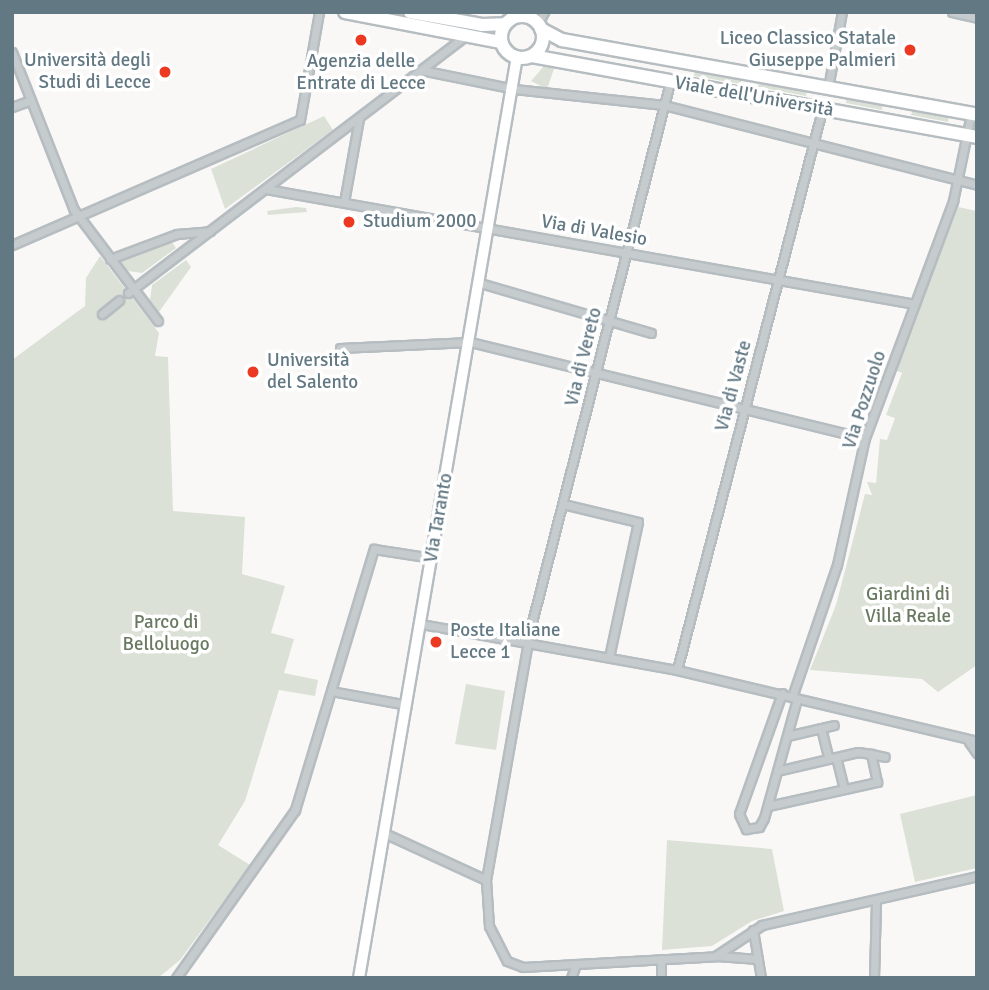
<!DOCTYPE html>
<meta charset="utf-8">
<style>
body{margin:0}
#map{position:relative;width:989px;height:990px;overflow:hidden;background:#f9f8f6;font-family:Signika,sans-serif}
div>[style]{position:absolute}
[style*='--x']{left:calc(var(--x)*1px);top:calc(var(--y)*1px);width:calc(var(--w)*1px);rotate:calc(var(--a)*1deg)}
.green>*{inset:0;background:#dbe1d7}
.roads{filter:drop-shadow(2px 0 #b6bdc1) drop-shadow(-2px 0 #b6bdc1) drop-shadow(0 2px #b6bdc1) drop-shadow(0 -2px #b6bdc1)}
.street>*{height:7px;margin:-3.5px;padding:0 3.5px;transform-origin:3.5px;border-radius:3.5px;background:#c6cbce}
.secondary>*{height:10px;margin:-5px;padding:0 5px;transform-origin:5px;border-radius:5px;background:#fff}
.primary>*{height:12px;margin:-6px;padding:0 6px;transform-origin:6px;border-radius:6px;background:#fff}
.primary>.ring{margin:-6px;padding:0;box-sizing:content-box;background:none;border:12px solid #fff;border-radius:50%}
.dots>*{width:19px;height:19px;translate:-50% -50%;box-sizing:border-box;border:4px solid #fff;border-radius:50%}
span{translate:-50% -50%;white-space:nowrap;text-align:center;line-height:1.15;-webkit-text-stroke:7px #fff;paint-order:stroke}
.poi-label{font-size:19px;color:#627883}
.right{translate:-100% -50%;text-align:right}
.left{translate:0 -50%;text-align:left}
.street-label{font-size:19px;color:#627883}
.park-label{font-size:19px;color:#697a61}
.frame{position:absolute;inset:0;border:14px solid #627883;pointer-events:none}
</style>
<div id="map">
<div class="green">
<div style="clip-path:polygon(544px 66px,555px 66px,547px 89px,531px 81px)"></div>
<div style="clip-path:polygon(695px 70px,742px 78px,741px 84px,694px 76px)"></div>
<div style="clip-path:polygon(759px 81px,807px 89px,806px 96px,758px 87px)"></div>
<div style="clip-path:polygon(847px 97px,883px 103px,882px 110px,846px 103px)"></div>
<div style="clip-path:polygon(913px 109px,949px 115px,948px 122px,911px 115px)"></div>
<div style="clip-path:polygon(324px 116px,333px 130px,225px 209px,211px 169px)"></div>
<div style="clip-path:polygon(296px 207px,306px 208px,307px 212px,268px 215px,267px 211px)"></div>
<div style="clip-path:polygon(958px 207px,977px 211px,977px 665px,938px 692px,922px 679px,810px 670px,836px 605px,865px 494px,872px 495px,867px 482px,876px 483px,880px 439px,887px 440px,895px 418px,886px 415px,902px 373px,895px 370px)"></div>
<div style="clip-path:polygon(171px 241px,176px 248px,142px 273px,128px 271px,120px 261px)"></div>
<div style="clip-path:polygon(100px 256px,159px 333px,155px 356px,168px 357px,173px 511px,245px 517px,242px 574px,285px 586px,271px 633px,294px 639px,284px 673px,318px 680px,315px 696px,279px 690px,245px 801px,218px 845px,250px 865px,180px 960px,158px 978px,12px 978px,12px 360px,85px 306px,86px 278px)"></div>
<div style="clip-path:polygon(186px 260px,191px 267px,159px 312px,150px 300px,152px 285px)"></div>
<div style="clip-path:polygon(466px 684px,505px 691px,496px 750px,455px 744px)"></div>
<div style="clip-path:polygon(977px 795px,977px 868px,915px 882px,900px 814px)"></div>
<div style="clip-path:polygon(667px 840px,772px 849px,784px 911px,752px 921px,712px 946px,662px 950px)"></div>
</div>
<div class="roads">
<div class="street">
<div style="--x:952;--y:12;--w:26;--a:13"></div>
<div style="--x:509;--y:20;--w:8;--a:-83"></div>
<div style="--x:538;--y:23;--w:13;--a:-61"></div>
<div style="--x:12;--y:52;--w:170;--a:68.6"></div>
<div style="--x:74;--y:210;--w:139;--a:52.9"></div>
<div style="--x:421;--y:70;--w:95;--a:11.5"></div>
<div style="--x:514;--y:89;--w:151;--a:6.1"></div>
<div style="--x:664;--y:105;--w:323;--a:14.3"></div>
<div style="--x:828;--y:88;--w:77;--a:-79.6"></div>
<div style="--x:12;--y:107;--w:20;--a:-20"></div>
<div style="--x:266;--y:189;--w:659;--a:10.05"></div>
<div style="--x:344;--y:202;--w:84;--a:-79.8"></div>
<div style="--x:12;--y:245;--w:314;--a:-23.5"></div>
<div style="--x:300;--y:120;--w:110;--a:-80"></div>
<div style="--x:110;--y:259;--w:72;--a:-20.5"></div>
<div style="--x:177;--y:234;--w:33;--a:-5"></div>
<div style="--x:480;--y:283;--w:178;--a:16.3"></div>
<div style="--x:128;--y:293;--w:424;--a:-37.3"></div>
<div style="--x:102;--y:314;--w:22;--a:-39"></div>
<div style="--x:340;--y:348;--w:130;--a:-2.6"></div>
<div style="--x:470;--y:342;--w:406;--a:13.7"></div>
<div style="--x:563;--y:504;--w:77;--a:13.5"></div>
<div style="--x:638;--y:522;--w:138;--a:102.1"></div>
<div style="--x:421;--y:624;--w:260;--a:10.2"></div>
<div style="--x:677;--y:670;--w:308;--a:13.3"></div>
<div style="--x:677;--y:670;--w:578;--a:-75.48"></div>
<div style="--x:331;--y:691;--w:77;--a:10.4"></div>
<div style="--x:782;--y:693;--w:128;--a:109.6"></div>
<div style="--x:739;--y:814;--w:17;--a:65"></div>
<div style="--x:746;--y:829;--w:13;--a:-9"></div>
<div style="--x:759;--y:827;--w:10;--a:-61"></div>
<div style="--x:764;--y:818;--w:123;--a:-74.5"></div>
<div style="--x:792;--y:697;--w:139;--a:-71.2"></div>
<div style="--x:837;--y:565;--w:130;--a:-77.6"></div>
<div style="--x:865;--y:438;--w:253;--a:-69.6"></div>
<div style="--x:953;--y:201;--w:89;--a:-78.3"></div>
<div style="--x:821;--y:728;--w:32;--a:76"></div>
<div style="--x:787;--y:736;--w:48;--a:-13.2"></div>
<div style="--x:969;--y:742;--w:14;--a:54"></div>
<div style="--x:871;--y:754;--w:14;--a:12"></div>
<div style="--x:836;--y:757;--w:33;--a:76"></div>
<div style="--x:768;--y:806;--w:112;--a:-12.4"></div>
<div style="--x:877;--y:782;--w:29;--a:-102"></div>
<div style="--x:871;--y:754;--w:13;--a:-171"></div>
<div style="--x:858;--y:752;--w:83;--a:166.8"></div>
<div style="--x:384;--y:833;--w:112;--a:24.7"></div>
<div style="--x:486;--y:880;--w:46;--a:86.3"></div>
<div style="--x:489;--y:926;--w:39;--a:63"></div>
<div style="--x:507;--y:961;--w:17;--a:21"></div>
<div style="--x:523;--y:967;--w:194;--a:-3.2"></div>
<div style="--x:717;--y:956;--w:41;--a:4.2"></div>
<div style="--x:486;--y:880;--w:254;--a:-80"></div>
<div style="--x:530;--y:630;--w:566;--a:-75.67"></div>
<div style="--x:753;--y:930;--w:49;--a:80.5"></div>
<div style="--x:717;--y:955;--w:54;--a:-33.7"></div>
<div style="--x:762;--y:925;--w:221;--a:-12.8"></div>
<div style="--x:661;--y:959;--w:19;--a:90"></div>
<div style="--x:176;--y:978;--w:206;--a:-54.7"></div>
<div style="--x:295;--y:810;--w:273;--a:-73.2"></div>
<div style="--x:374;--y:549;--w:59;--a:8.8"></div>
<div style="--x:571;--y:978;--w:15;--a:-70"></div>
<div style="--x:874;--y:978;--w:77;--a:-88.5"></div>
</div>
<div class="secondary">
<div style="--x:359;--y:978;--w:934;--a:-80.27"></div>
</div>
<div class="primary">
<div style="--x:345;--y:12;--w:159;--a:10.9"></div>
<div style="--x:410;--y:12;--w:73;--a:10.2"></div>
<div style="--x:482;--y:25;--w:23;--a:-2"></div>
<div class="ring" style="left:501px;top:16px;width:30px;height:30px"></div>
<div style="--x:541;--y:29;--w:24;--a:28"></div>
<div style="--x:562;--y:40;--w:422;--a:10.2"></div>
<div style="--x:532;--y:56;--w:452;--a:10.3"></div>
</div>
</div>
<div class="dots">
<div style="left:361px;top:40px;background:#ec3a22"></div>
<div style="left:910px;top:50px;background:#ec3a22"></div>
<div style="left:165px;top:72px;background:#ec3a22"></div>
<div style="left:349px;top:222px;background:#ec3a22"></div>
<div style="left:253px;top:372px;background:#ec3a22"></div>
<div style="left:436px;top:642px;background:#ec3a22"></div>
</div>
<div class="poi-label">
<span class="right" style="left:896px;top:50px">Liceo Classico Statale<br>Giuseppe Palmieri</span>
<span class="right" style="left:151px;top:72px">Università degli<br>Studi di Lecce</span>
<span style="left:361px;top:73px">Agenzia delle<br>Entrate di Lecce</span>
<span class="left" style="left:363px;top:222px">Studium 2000</span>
<span class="left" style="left:267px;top:372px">Università<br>del Salento</span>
<span class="left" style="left:450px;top:642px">Poste Italiane<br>Lecce 1</span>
</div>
<div class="street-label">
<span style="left:754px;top:97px;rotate:10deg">Viale dell'Università</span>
<span style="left:594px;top:231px;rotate:10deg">Via di Valesio</span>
<span style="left:584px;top:357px;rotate:-76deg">Via di Vereto</span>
<span style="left:734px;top:386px;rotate:-75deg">Via di Vaste</span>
<span style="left:865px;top:400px;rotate:-72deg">Via Pozzuolo</span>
<span style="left:439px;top:518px;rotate:-80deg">Via Taranto</span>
</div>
<div class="park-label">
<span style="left:908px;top:606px">Giardini di<br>Villa Reale</span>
<span style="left:166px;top:634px">Parco di<br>Belloluogo</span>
</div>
<div class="frame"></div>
</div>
